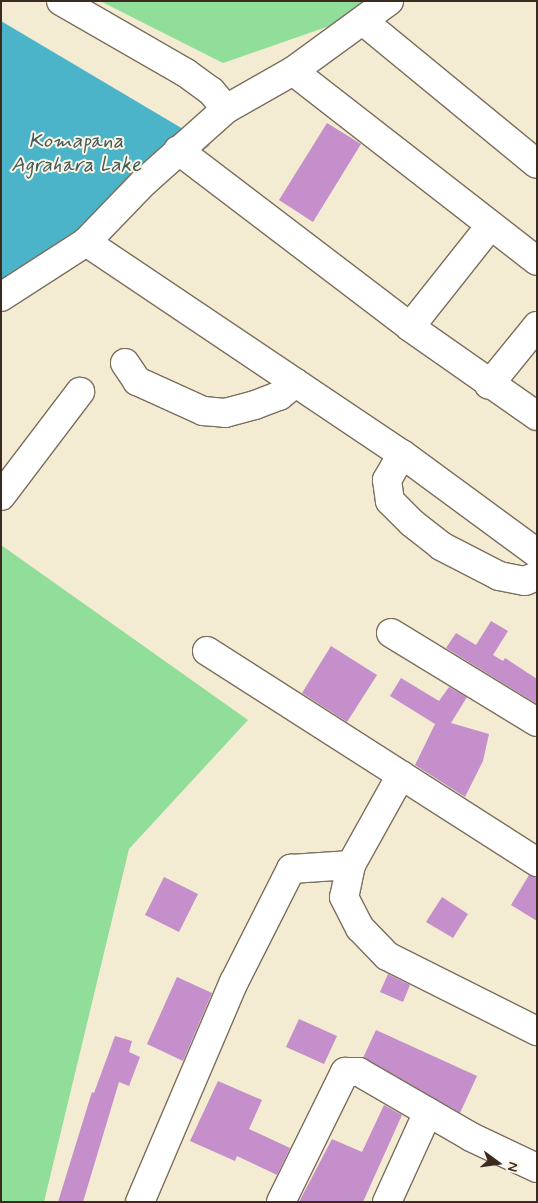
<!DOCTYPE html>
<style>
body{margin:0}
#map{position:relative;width:538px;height:1203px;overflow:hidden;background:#f4ebd3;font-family:Mynerve,sans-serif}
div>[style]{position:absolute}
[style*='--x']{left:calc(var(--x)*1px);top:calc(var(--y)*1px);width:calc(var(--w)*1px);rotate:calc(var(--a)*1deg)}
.green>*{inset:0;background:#91dd9a}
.water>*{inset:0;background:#4bb4c9}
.building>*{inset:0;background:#c48fca}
.roads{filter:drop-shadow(1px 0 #7c6e5d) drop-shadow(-1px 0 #7c6e5d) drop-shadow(0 1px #7c6e5d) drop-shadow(0 -1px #7c6e5d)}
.minor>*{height:28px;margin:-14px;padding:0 14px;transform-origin:14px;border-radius:14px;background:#fff}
span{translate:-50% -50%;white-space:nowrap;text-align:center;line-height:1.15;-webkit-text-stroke:4px #fcf5e5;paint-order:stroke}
.water-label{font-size:21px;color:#415a5a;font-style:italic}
.frame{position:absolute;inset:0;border:2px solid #3b2a1e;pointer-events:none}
.north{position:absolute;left:473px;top:1138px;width:50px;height:50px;-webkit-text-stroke:4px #fcf5e5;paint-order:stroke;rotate:104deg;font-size:14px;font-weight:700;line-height:20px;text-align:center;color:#3b2a1e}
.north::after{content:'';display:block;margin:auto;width:18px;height:22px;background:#3b2a1e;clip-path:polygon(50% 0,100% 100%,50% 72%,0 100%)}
</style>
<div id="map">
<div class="green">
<div style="clip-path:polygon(100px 1px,372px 1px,358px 16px,223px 63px)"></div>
<div style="clip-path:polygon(1px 545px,248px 720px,129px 849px,44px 1202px,1px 1202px)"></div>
</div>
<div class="water">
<div style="clip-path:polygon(1px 21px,210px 145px,1px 308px)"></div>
</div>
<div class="building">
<div style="clip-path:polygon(327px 123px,361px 144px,313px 222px,279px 200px)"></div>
<div style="clip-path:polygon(491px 621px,508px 631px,493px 655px,503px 661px,505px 658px,537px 679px,537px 704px,446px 648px,456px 633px,476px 645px)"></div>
<div style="clip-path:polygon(331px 646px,377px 675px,347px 722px,302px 693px)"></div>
<div style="clip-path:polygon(401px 678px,439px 701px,449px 687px,467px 697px,451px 723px,489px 734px,483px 761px,465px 797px,415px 765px,435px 724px,390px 696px)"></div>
<div style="clip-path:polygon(529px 875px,537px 878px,537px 921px,511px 905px)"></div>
<div style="clip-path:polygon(164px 877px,198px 894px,179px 932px,145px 915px)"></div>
<div style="clip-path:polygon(442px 897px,468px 914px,453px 938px,426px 922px)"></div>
<div style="clip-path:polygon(388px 974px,410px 985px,403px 1002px,380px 992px)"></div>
<div style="clip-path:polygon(177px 977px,212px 993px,183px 1061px,147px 1044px)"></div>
<div style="clip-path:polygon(299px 1019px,337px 1036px,324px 1064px,286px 1047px)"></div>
<div style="clip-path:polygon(376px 1030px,477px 1076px,460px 1113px,363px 1058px)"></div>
<div style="clip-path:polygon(115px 1036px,132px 1041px,129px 1052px,140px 1057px,129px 1086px,119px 1082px,83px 1202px,58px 1202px,92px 1092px,94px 1093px)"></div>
<div style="clip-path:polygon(218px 1081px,262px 1100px,249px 1129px,290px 1148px,277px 1175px,237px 1156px,235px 1161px,190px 1141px)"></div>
<div style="clip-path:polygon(384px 1105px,402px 1115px,363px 1202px,299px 1202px,332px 1139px,362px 1152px)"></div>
</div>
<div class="roads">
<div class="minor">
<div style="--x:61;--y:1;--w:144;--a:29.9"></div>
<div style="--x:186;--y:73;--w:31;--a:36"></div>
<div style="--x:211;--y:91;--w:23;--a:50"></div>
<div style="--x:363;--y:21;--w:225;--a:39.4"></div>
<div style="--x:293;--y:71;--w:119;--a:-36.1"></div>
<div style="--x:178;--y:150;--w:292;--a:37.3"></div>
<div style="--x:410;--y:327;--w:155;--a:35"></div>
<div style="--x:537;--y:261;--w:309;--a:-142.1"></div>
<div style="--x:293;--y:71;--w:77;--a:150.4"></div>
<div style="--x:226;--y:109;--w:110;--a:138.3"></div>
<div style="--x:144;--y:182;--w:83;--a:134"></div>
<div style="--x:86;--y:242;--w:381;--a:33.9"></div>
<div style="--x:402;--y:454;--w:167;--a:36.3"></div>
<div style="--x:1;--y:297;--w:101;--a:-32.9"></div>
<div style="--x:410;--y:327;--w:129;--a:-51.6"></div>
<div style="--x:125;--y:363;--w:22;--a:56"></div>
<div style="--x:137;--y:381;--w:72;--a:24.4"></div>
<div style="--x:203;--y:411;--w:22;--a:5"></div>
<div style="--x:225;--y:413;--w:31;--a:-15"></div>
<div style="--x:255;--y:405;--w:26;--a:-21"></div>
<div style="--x:279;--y:396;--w:21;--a:-39"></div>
<div style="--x:489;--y:385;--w:76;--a:-50.9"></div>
<div style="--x:402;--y:454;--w:30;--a:120"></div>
<div style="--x:387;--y:480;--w:21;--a:82"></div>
<div style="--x:390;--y:501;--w:31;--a:45"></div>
<div style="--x:412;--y:523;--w:37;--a:38"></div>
<div style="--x:441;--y:546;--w:65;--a:27.3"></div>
<div style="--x:499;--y:576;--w:26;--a:11"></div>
<div style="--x:525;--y:581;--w:13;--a:-23"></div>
<div style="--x:1;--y:496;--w:131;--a:-52.8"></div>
<div style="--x:391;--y:633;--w:171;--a:31.4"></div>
<div style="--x:207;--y:651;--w:392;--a:32.6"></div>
<div style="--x:401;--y:775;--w:103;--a:119.1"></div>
<div style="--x:351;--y:865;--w:33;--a:102"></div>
<div style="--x:344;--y:897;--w:35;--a:63"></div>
<div style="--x:360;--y:928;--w:39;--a:46"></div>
<div style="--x:387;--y:956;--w:168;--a:26.6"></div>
<div style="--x:140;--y:1202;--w:239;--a:-66.9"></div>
<div style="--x:234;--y:982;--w:127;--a:-63.2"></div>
<div style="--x:291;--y:869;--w:60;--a:-3.8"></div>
<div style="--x:281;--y:1202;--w:145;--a:-63.8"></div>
<div style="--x:345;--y:1072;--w:14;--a:0"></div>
<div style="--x:359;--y:1072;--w:129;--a:30.1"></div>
<div style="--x:471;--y:1137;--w:73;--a:25.2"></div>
<div style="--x:387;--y:1202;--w:99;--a:-65.5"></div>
</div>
</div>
<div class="water-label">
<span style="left:76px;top:153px">Komapana<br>Agrahara Lake</span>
</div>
<div class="frame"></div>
<div class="north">N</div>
</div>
